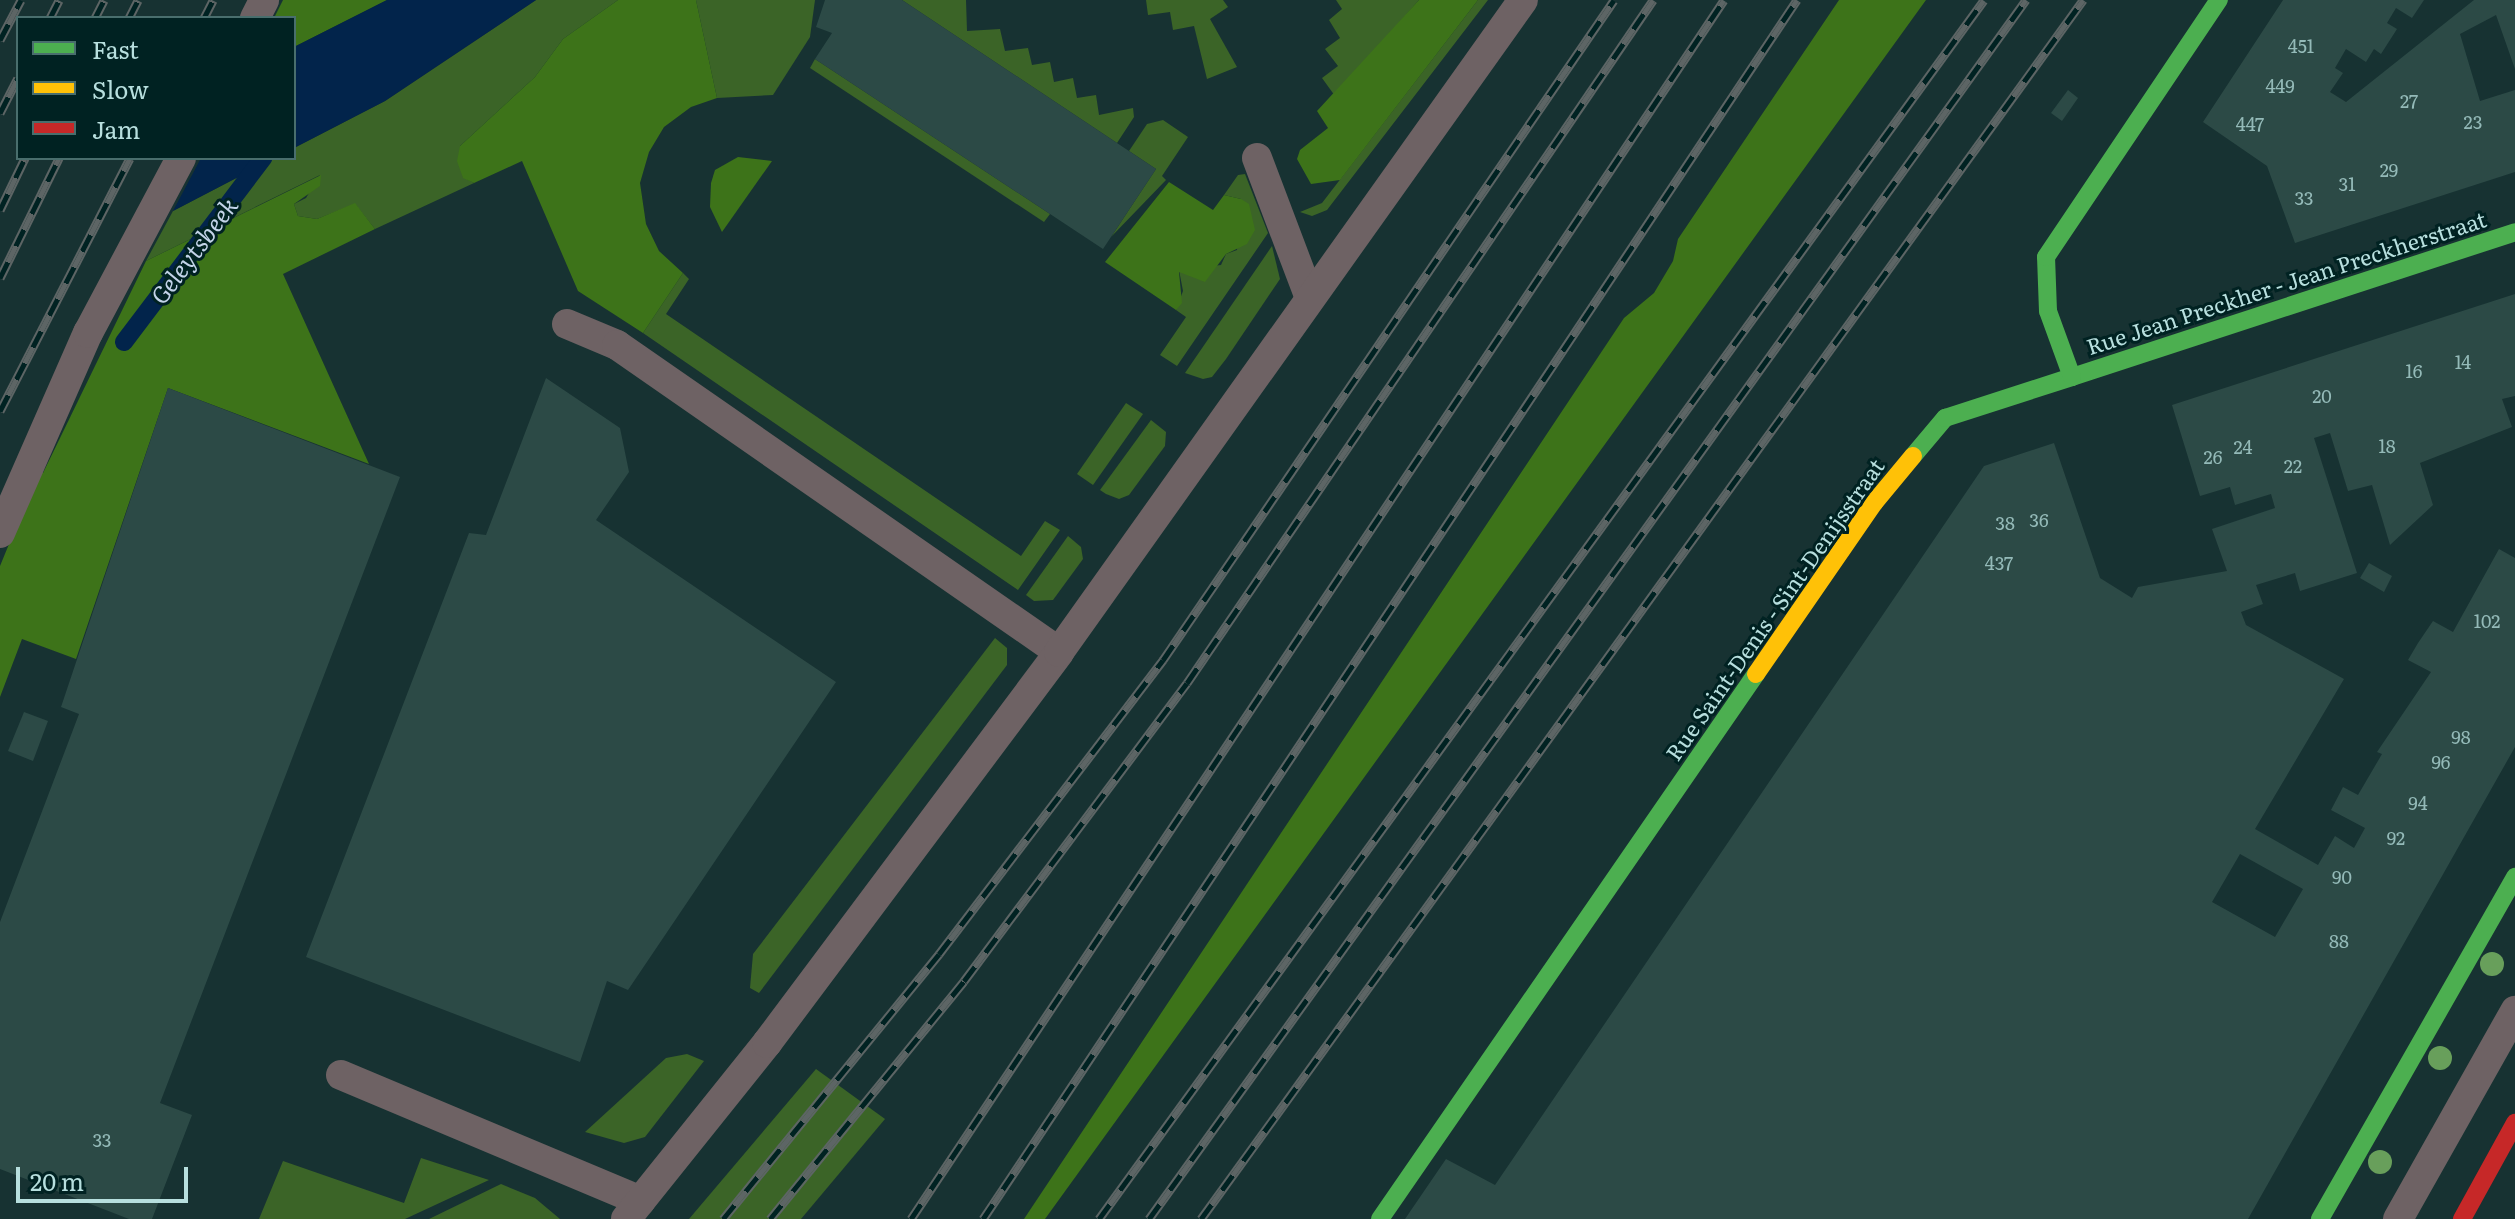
<!DOCTYPE html>
<style>
body{margin:0}
#map{position:relative;width:2515px;height:1219px;overflow:hidden;background:#173232;font-family:Literata,serif}
div>[style]{position:absolute}
[style*='--x']{left:calc(var(--x)*1px);top:calc(var(--y)*1px);width:calc(var(--w)*1px);rotate:calc(var(--a)*1deg)}
.green>*{inset:0;background:#3b6427}
.forest>*{inset:0;background:#3d7319}
.water>*{inset:0;background:#02244b}
.stream>*{height:18px;margin:-9px;padding:0 9px;transform-origin:9px;border-radius:9px;background:#02244b}
.building>*{inset:0;background:#2c4a46}
.lane>*{height:30px;margin:-15px;padding:0 15px;transform-origin:15px;border-radius:15px;background:#6e6264}
.fast>*{height:18px;margin:-9px;padding:0 9px;transform-origin:9px;border-radius:9px;background:#4caf50}
.slow>*{height:18px;margin:-9px;padding:0 9px;transform-origin:9px;border-radius:9px;background:#ffc107}
.jam>*{height:18px;margin:-9px;padding:0 9px;transform-origin:9px;border-radius:9px;background:#c62828}
.rail>*{height:9px;margin-top:-4.5px;transform-origin:0;background:repeating-linear-gradient(90deg,#022 0 18px,#5d6565 0 36px);box-sizing:border-box;border-block:2px solid #5d6565}
.trees>*{width:24px;height:24px;margin:-12px;border-radius:50%;background:#689f5b}
span{translate:-50% -50%;white-space:nowrap;text-align:center;line-height:1.15;-webkit-text-stroke:6px #022;paint-order:stroke}
.number-label{font-size:18px;color:#94bab8}
.number-label span{-webkit-text-stroke-width:0}
.street-label{font-size:22px;color:#b7dfde}
.water-label{font-size:24px;color:#c3d4e9;font-style:italic}
.legend{position:absolute;left:16px;top:16px;width:280px;height:144px;box-sizing:border-box;background:#022;border:2px solid #496e6d;margin:0;padding:10px 14px;list-style:none;font-size:24px;color:#b7dfde}
.legend li{display:flex;align-items:center;gap:16px;height:40px}
.legend b{width:40px;border:2px solid #496e6d}
.scale{position:absolute;left:16px;top:1167px;width:172px;height:36px;box-sizing:border-box;border:4px solid #b7dfde;border-top:0;padding-left:10px;font-size:24px;line-height:28px;white-space:nowrap;color:#b7dfde;-webkit-text-stroke:6px #022;paint-order:stroke}
</style>
<div id="map">
<div class="green">
<div style="clip-path:polygon(536px 0,618px 0,563px 39px,535px 77px,460px 146px,463px 177px,474px 183px,375px 229px,355px 204px,317px 219px,298px 216px,294px 204px,306px 198px,320px 175px,146px 261px,173px 211px,275px 158px,294px 158px,294px 148px,385px 101px)"></div>
<div style="clip-path:polygon(696px 0,815px 0,810px 37px,773px 95px,717px 98px)"></div>
<div style="clip-path:polygon(902px 0,966px 0,967px 31px,1000px 29px,1005px 51px,1028px 48px,1032px 65px,1050px 62px,1054px 82px,1073px 78px,1077px 98px,1096px 95px,1099px 115px,1133px 108px,1134px 117px,1117px 143px)"></div>
<div style="clip-path:polygon(1146px 0,1223px 0,1228px 7px,1210px 19px,1237px 67px,1207px 79px,1194px 26px,1173px 30px,1170px 12px,1148px 15px)"></div>
<div style="clip-path:polygon(1336px 0,1419px 0,1335px 96px,1322px 78px,1338px 66px,1325px 49px,1340px 38px,1329px 20px,1342px 9px)"></div>
<div style="clip-path:polygon(1478px 0,1488px 0,1327px 210px,1312px 216px,1300px 212px,1322px 203px)"></div>
<div style="clip-path:polygon(815px 59px,1050px 214px,1044px 222px,810px 68px)"></div>
<div style="clip-path:polygon(1163px 120px,1188px 137px,1162px 176px,1166px 180px,1111px 237px,1156px 169px,1129px 151px,1147px 124px)"></div>
<div style="clip-path:polygon(1245px 174px,1268px 233px,1177px 366px,1160px 355px,1186px 317px,1176px 310px,1183px 291px,1179px 270px,1221px 265px,1226px 254px,1237px 250px,1241px 199px,1224px 195px,1238px 175px)"></div>
<div style="clip-path:polygon(1272px 246px,1280px 279px,1226px 359px,1212px 377px,1203px 379px,1185px 373px)"></div>
<div style="clip-path:polygon(683px 273px,689px 279px,666px 314px,1021px 556px,1045px 521px,1060px 530px,1018px 590px,643px 333px)"></div>
<div style="clip-path:polygon(1126px 403px,1143px 414px,1093px 485px,1077px 474px)"></div>
<div style="clip-path:polygon(1151px 420px,1166px 432px,1165px 446px,1129px 495px,1119px 499px,1106px 494px,1100px 490px)"></div>
<div style="clip-path:polygon(1068px 536px,1081px 547px,1083px 559px,1053px 600px,1034px 601px,1026px 595px)"></div>
<div style="clip-path:polygon(995px 638px,1007px 648px,1007px 665px,759px 993px,750px 988px,753px 954px)"></div>
<div style="clip-path:polygon(687px 1054px,704px 1061px,645px 1137px,624px 1143px,585px 1132px,666px 1058px)"></div>
<div style="clip-path:polygon(816px 1069px,885px 1119px,801px 1219px,689px 1219px)"></div>
<div style="clip-path:polygon(421px 1158px,489px 1180px,405px 1219px,259px 1219px,283px 1161px,404px 1203px)"></div>
<div style="clip-path:polygon(501px 1184px,535px 1198px,560px 1219px,429px 1219px)"></div>
</div>
<div class="forest">
<div style="clip-path:polygon(283px 0,387px 0,294px 47px,294px 18px,274px 18px)"></div>
<div style="clip-path:polygon(618px 0,696px 0,717px 98px,691px 107px,664px 127px,649px 152px,640px 183px,646px 224px,659px 251px,683px 273px,643px 333px,578px 291px,522px 161px,474px 183px,463px 178px,457px 161px,460px 146px,535px 77px,563px 39px)"></div>
<div style="clip-path:polygon(1419px 0,1478px 0,1340px 180px,1311px 184px,1297px 159px,1300px 150px,1328px 128px,1317px 111px)"></div>
<div style="clip-path:polygon(1839px 0,1926px 0,1045px 1219px,1024px 1219px,1624px 318px,1654px 293px,1673px 261px,1678px 239px)"></div>
<div style="clip-path:polygon(738px 157px,772px 161px,722px 232px,710px 207px,711px 183px,715px 170px)"></div>
<div style="clip-path:polygon(321px 175px,320px 186px,294px 204px,298px 216px,317px 219px,355px 203px,375px 229px,283px 274px,369px 464px,168px 388px,76px 659px,22px 639px,0 697px,0 566px,39px 471px,43px 473px,146px 261px)"></div>
<div style="clip-path:polygon(1169px 182px,1213px 210px,1224px 195px,1241px 199px,1249px 204px,1255px 230px,1247px 244px,1226px 254px,1205px 282px,1179px 272px,1182px 303px,1176px 310px,1105px 262px)"></div>
</div>
<div class="water">
<div style="clip-path:polygon(387px 0,536px 0,385px 101px,294px 148px,294px 47px)"></div>
<div style="clip-path:polygon(201px 158px,275px 158px,173px 211px)"></div>
</div>
<div class="stream">
<div style="--x:124;--y:342;--w:231;--a:-52.9"></div>
</div>
<div class="building">
<div style="clip-path:polygon(825px 0,902px 0,1156px 169px,1103px 249px,815px 59px,832px 33px,816px 27px)"></div>
<div style="clip-path:polygon(2283px 0,2424px 0,2412px 18px,2396px 8px,2387px 23px,2397px 29px,2381px 54px,2374px 49px,2366px 62px,2346px 49px,2335px 68px,2343px 73px,2330px 92px,2346px 102px,2474px 0,2515px 0,2515px 69px,2496px 15px,2460px 34px,2480px 101px,2515px 90px,2515px 172px,2295px 243px,2267px 166px,2203px 122px)"></div>
<div style="clip-path:polygon(2068px 90px,2078px 98px,2062px 121px,2051px 113px)"></div>
<div style="clip-path:polygon(evenodd,2515px 294px,2515px 396px,2502px 399px,2512px 427px,2420px 463px,2433px 505px,2390px 545px,2372px 485px,2348px 491px,2330px 433px,2314px 438px,2357px 573px,2300px 591px,2295px 573px,2256px 585px,2263px 604px,2241px 612px,2246px 625px,2344px 679px,2255px 829px,2318px 865px,2335px 836px,2354px 848px,2365px 828px,2331px 810px,2343px 787px,2358px 795px,2382px 754px,2377px 752px,2431px 672px,2408px 660px,2418px 643px,2433px 621px,2453px 632px,2499px 549px,2515px 558px,2515px 747px,2248px 1219px,1405px 1219px,1446px 1159px,1495px 1185px,1984px 466px,2054px 443px,2100px 578px,2132px 598px,2138px 587px,2227px 571px,2212px 529px,2275px 508px,2271px 494px,2235px 505px,2230px 487px,2200px 496px,2172px 405px,2515px 294px,2240px 854px,2303px 889px,2275px 937px,2212px 902px,2240px 854px)"></div>
<div style="clip-path:polygon(546px 378px,620px 428px,629px 472px,596px 520px,836px 682px,628px 990px,607px 981px,580px 1062px,306px 957px,469px 533px,486px 535px)"></div>
<div style="clip-path:polygon(168px 388px,400px 477px,160px 1103px,192px 1115px,152px 1219px,129px 1219px,0 1169px,0 922px,79px 714px,61px 707px)"></div>
<div style="clip-path:polygon(2369px 563px,2392px 576px,2384px 592px,2360px 578px)"></div>
<div style="clip-path:polygon(24px 712px,48px 721px,33px 761px,8px 751px)"></div>
</div>
<div class="lane">
<div style="--x:255;--y:18;--w:20;--a:-63"></div>
<div style="--x:1257;--y:158;--w:150;--a:69.3"></div>
<div style="--x:567;--y:324;--w:54;--a:22.8"></div>
<div style="--x:617;--y:345;--w:538;--a:34.78"></div>
<div style="--x:0;--y:533;--w:219;--a:-66.3"></div>
<div style="--x:88;--y:333;--w:198;--a:-62"></div>
<div style="--x:341;--y:1075;--w:325;--a:22.8"></div>
<div style="--x:626;--y:1219;--w:226;--a:-51.3"></div>
<div style="--x:767;--y:1043;--w:488;--a:-53.2"></div>
<div style="--x:1059;--y:652;--w:800;--a:-54.56"></div>
<div style="--x:2398;--y:1219;--w:239;--a:-60.6"></div>
</div>
<div class="fast">
<div style="--x:2072;--y:377;--w:466;--a:-18.1"></div>
<div style="--x:1913;--y:456;--w:50;--a:-49.9"></div>
<div style="--x:1945;--y:418;--w:133;--a:-17.9"></div>
<div style="--x:2072;--y:377;--w:70;--a:-110"></div>
<div style="--x:2048;--y:311;--w:54;--a:-92.1"></div>
<div style="--x:2046;--y:257;--w:310;--a:-56.1"></div>
<div style="--x:1380;--y:1219;--w:662;--a:-55.4"></div>
<div style="--x:2320;--y:1219;--w:394;--a:-60.3"></div>
</div>
<div class="slow">
<div style="--x:1756;--y:674;--w:208;--a:-55.4"></div>
<div style="--x:1874;--y:503;--w:61;--a:-50.3"></div>
</div>
<div class="jam">
<div style="--x:2462;--y:1219;--w:110;--a:-61.1"></div>
</div>
<div class="rail">
<div style="--x:50;--y:18;--w:20;--a:-63"></div>
<div style="--x:95;--y:18;--w:20;--a:-63"></div>
<div style="--x:129;--y:18;--w:20;--a:-63"></div>
<div style="--x:204;--y:18;--w:20;--a:-63"></div>
<div style="--x:0;--y:40;--w:45;--a:-62.3"></div>
<div style="--x:0;--y:113;--w:39;--a:-63"></div>
<div style="--x:0;--y:210;--w:58;--a:-64.3"></div>
<div style="--x:0;--y:278;--w:134;--a:-63.8"></div>
<div style="--x:0;--y:411;--w:284;--a:-62.8"></div>
<div style="--x:723;--y:1219;--w:342;--a:-50.8"></div>
<div style="--x:939;--y:954;--w:370;--a:-52.7"></div>
<div style="--x:1163;--y:660;--w:799;--a:-55.65"></div>
<div style="--x:770;--y:1219;--w:307;--a:-50.8"></div>
<div style="--x:964;--y:981;--w:372;--a:-53.2"></div>
<div style="--x:1187;--y:683;--w:827;--a:-55.69"></div>
<div style="--x:911;--y:1219;--w:1465;--a:-56.3"></div>
<div style="--x:983;--y:1219;--w:1466;--a:-56.27"></div>
<div style="--x:1099;--y:1219;--w:1506;--a:-54.02"></div>
<div style="--x:1149;--y:1219;--w:1502;--a:-54.27"></div>
<div style="--x:1201;--y:1219;--w:1505;--a:-54.11"></div>
</div>
<div class="trees">
<div style="left:2492px;top:964px"></div>
<div style="left:2440px;top:1058px"></div>
<div style="left:2380px;top:1162px"></div>
</div>
<div class="number-label">
<span style="left:2301px;top:46px">451</span>
<span style="left:2280px;top:86px">449</span>
<span style="left:2409px;top:101px">27</span>
<span style="left:2473px;top:122px">23</span>
<span style="left:2250px;top:124px">447</span>
<span style="left:2389px;top:170px">29</span>
<span style="left:2347px;top:184px">31</span>
<span style="left:2304px;top:198px">33</span>
<span style="left:2463px;top:362px">14</span>
<span style="left:2414px;top:371px">16</span>
<span style="left:2322px;top:396px">20</span>
<span style="left:2387px;top:446px">18</span>
<span style="left:2243px;top:447px">24</span>
<span style="left:2213px;top:457px">26</span>
<span style="left:2293px;top:466px">22</span>
<span style="left:2039px;top:520px">36</span>
<span style="left:2005px;top:523px">38</span>
<span style="left:1999px;top:563px">437</span>
<span style="left:2487px;top:621px">102</span>
<span style="left:2461px;top:737px">98</span>
<span style="left:2441px;top:762px">96</span>
<span style="left:2418px;top:803px">94</span>
<span style="left:2396px;top:838px">92</span>
<span style="left:2342px;top:877px">90</span>
<span style="left:2339px;top:941px">88</span>
<span style="left:102px;top:1140px">33</span>
</div>
<div class="street-label">
<span style="left:2286px;top:282px;rotate:-18deg">Rue Jean Preckher - Jean Preckherstraat</span>
<span style="left:1774px;top:609px;rotate:-55deg">Rue Saint-Denis - Sint-Denijsstraat</span>
</div>
<div class="water-label">
<span style="left:193px;top:250px;rotate:-53deg">Geleytsbeek</span>
</div>
<ul class="legend">
<li><b style="height:10px;background:#4caf50"></b>Fast</li>
<li><b style="height:10px;background:#ffc107"></b>Slow</li>
<li><b style="height:10px;background:#c62828"></b>Jam</li>
</ul>
<div class="scale">20 m</div>
</div>
